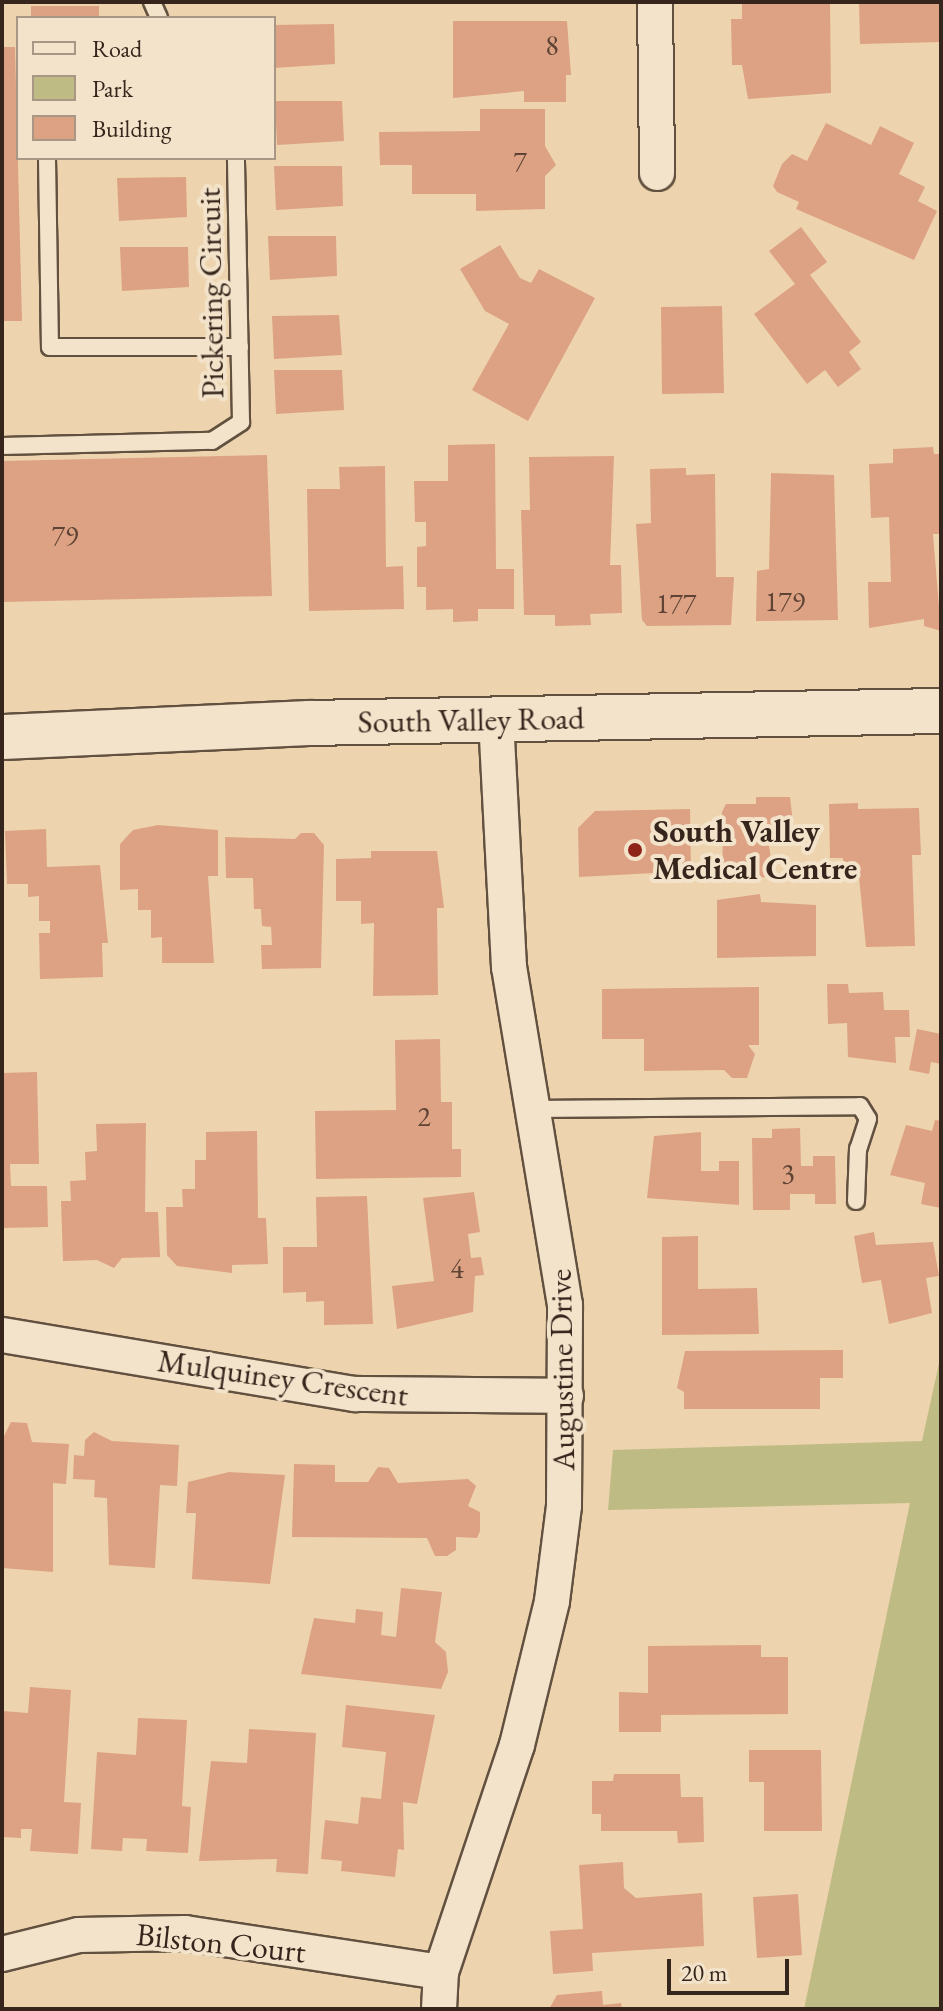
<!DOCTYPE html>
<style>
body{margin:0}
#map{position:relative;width:943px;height:2011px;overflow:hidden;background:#edd4ae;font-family:"EB Garamond",serif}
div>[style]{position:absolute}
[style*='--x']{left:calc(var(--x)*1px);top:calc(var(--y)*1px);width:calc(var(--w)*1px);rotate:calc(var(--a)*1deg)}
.green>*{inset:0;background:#bfbb85}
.building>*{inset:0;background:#dda283}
.roads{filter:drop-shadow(2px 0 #635140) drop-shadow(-2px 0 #635140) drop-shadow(0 2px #635140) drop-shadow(0 -2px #635140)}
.lane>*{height:16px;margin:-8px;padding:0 8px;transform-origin:8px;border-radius:8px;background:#f3e3ca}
.street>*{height:34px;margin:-17px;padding:0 17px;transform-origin:17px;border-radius:17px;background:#f3e3ca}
.secondary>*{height:44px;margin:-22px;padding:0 22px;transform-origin:22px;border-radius:22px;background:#f3e3ca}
.dots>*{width:22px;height:22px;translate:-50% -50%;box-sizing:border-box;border:4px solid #f3e3ca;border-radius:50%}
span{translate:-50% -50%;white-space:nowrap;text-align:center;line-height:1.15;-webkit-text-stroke:8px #f3e3ca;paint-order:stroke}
.number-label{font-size:28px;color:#5f4436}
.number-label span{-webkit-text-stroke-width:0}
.street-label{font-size:32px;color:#35251c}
.poi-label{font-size:32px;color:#35251c;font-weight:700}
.left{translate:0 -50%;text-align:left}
.frame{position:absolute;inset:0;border:4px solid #35251c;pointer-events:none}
.legend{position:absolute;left:16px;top:16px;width:260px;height:144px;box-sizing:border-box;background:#f3e3ca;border:2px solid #a79784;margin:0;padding:10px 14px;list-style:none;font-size:24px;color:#35251c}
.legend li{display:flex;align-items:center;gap:16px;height:40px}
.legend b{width:40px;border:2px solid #a79784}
.scale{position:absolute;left:667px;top:1959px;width:122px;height:36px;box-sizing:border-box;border:4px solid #35251c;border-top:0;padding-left:10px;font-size:24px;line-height:28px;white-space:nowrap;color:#35251c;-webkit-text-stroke:6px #f3e3ca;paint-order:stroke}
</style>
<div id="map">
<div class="green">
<div style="clip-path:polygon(941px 1354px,941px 2009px,804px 2009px,910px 1503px,608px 1510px,613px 1450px,922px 1441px)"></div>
</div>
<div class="building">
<div style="clip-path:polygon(742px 2px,830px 3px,831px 93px,748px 99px,742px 65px,732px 65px,731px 19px,742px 19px)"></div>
<div style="clip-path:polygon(859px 2px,940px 2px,941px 42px,860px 44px)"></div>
<div style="clip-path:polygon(31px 6px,99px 6px,99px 18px,31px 18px)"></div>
<div style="clip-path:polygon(453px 21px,567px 21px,571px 75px,566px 75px,566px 102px,524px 102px,524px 91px,453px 98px)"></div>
<div style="clip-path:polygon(334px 24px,335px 64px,274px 68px,274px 25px)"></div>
<div style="clip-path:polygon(2px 47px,15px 47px,22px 321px,2px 321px)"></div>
<div style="clip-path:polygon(275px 101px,342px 101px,344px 141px,277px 145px)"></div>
<div style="clip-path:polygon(480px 109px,545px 109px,545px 146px,556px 165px,545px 176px,545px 209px,476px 211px,476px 194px,412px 194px,412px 165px,380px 165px,379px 132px,480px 131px)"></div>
<div style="clip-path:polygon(826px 123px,871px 145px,880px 126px,914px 143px,899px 174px,925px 187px,918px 201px,937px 211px,914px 260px,796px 209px,799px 202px,777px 192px,773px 186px,782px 164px,792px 154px,807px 161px)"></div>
<div style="clip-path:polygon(274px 166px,342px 166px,343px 206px,276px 210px)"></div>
<div style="clip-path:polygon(186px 177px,187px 217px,119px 221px,117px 178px)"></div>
<div style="clip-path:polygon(801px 227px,827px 262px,810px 275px,861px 342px,849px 352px,861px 369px,838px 387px,825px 370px,807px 384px,754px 314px,795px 284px,769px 251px)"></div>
<div style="clip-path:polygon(268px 236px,336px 236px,337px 276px,270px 280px)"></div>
<div style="clip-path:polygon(500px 245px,520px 278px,531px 283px,539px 269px,595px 298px,528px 421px,472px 390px,509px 324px,485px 311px,460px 269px)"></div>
<div style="clip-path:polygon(120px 247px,188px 247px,189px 287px,122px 291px)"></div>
<div style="clip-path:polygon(722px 306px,724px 393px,662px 394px,661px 307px)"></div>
<div style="clip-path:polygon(339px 315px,342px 355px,274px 359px,272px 316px)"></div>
<div style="clip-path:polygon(274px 370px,342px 370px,344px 410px,276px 414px)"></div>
<div style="clip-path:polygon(495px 444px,496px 569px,514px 569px,514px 609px,478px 609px,478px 621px,453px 622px,453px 609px,426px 610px,426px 587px,417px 587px,417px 547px,426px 546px,426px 522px,415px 522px,414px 481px,448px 481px,448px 445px)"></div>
<div style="clip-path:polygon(933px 447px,934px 454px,941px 454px,941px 534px,933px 534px,941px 631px,924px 626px,924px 619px,869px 628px,868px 582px,891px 582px,889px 517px,871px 518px,869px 464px,893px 463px,893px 449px)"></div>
<div style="clip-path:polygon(267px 455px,272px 596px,2px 602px,2px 461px)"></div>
<div style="clip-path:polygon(614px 456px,610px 565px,621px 565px,622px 613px,590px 614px,591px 625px,555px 626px,555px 615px,524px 615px,521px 510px,530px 510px,529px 457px)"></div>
<div style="clip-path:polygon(385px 466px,386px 567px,403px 566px,404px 609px,309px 611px,307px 489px,340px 489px,339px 467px)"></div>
<div style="clip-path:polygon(686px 468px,686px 475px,715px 474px,716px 577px,734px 577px,731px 625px,647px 626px,642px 620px,636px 524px,651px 523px,650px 469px)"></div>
<div style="clip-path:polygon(771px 473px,834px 475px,838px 620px,756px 621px,757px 571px,769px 569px)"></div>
<div style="clip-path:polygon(756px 797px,790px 797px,795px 839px,768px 840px,774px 877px,723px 878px,722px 812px,726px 804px,756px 804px)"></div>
<div style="clip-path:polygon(858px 803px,858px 809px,919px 808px,921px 855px,912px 855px,915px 946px,866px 947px,859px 877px,844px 877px,843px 858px,830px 858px,829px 804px)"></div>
<div style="clip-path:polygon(690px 809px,691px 871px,579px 877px,578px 828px,595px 811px)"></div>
<div style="clip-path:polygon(158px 825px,218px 830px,218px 876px,208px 876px,214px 963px,162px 963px,162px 937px,151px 938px,151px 910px,138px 910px,138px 889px,120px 890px,120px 844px,133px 830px)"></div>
<div style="clip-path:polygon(46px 829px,47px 867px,100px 865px,108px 943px,102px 943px,103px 977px,40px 979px,39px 933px,50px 933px,50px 921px,39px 921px,39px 896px,28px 897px,28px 884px,7px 884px,5px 831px)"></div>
<div style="clip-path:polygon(301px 833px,314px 833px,324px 845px,321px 968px,262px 969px,261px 945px,272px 945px,271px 927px,262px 926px,261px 909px,254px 909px,253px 878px,226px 878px,225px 837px,295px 839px)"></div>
<div style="clip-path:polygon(371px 851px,437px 851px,444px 908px,437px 908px,438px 995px,373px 996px,374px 923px,361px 924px,361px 901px,336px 901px,336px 859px,371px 858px)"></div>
<div style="clip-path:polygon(760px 894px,761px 902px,816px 905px,816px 956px,717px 958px,717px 900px)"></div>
<div style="clip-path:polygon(827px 984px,848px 984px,849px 993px,883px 992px,884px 1010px,909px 1010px,910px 1037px,895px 1037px,896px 1063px,848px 1057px,847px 1023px,828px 1024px)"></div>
<div style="clip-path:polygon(759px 987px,759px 1045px,748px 1045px,755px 1054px,747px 1078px,732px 1078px,724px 1070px,644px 1071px,644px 1039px,602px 1039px,602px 989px)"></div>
<div style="clip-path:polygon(917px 1029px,941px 1034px,941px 1064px,931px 1062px,929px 1074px,909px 1070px)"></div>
<div style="clip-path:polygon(440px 1039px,441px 1102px,452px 1102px,452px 1149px,461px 1149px,461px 1177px,316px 1179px,315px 1111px,396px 1110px,395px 1040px)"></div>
<div style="clip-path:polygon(37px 1072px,39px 1164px,10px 1164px,11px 1186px,47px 1186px,48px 1227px,2px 1228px,2px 1073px)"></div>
<div style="clip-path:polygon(935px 1120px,941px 1121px,941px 1208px,921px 1204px,925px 1183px,890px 1175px,906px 1125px,932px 1131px)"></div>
<div style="clip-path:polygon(146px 1123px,145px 1212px,158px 1212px,160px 1257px,122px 1258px,114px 1268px,97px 1260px,63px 1261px,61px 1201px,71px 1201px,70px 1181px,86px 1180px,85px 1152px,97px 1151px,96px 1124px)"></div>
<div style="clip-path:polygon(800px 1128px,801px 1166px,813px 1166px,813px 1156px,835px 1156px,836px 1204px,815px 1204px,815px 1194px,790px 1194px,790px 1210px,753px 1210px,752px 1138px,772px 1138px,772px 1129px)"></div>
<div style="clip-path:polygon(257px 1131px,258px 1218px,266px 1218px,268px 1264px,232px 1265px,232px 1273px,177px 1266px,167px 1255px,166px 1207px,183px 1207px,182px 1189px,195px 1189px,195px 1160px,206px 1160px,206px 1132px)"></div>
<div style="clip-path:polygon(701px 1132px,701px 1171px,719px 1171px,719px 1161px,739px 1161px,739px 1205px,647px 1198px,654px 1136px)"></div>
<div style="clip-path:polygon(474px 1192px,480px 1232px,468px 1234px,471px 1258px,481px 1257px,484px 1275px,475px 1276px,473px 1312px,397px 1329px,392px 1286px,434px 1281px,423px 1198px)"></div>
<div style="clip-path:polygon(367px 1196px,373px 1324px,324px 1325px,324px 1301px,306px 1302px,306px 1292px,283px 1293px,283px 1247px,317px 1247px,316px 1197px)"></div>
<div style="clip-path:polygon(874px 1232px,876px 1245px,933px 1242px,939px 1276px,926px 1278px,932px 1313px,889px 1324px,881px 1280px,862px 1283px,854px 1236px)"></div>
<div style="clip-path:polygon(698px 1236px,698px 1289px,757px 1288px,759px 1334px,662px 1335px,662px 1237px)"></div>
<div style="clip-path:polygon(843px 1350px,843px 1378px,820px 1378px,820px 1409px,684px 1409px,684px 1392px,677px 1388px,685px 1351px)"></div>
<div style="clip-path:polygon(11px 1422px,27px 1423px,32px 1442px,69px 1444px,66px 1484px,53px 1483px,53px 1572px,2px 1568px,2px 1440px)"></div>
<div style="clip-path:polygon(94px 1432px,112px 1441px,179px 1445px,177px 1486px,160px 1485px,155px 1568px,109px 1565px,107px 1498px,94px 1497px,95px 1480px,73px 1479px,74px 1455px,84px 1456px,85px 1440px)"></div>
<div style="clip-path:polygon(294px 1464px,335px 1465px,335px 1482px,368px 1482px,378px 1467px,389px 1468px,398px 1483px,468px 1479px,476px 1486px,468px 1506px,480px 1512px,480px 1531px,477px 1538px,456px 1537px,456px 1550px,447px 1556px,435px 1556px,427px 1538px,292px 1537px)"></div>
<div style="clip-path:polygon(229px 1472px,285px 1475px,270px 1584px,192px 1579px,196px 1513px,186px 1513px,188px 1482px)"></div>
<div style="clip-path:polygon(401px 1588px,442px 1592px,435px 1642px,446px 1652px,448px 1672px,441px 1689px,301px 1674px,314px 1618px,355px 1623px,356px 1609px,383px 1612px,381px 1635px,396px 1637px)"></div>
<div style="clip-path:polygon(761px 1645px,761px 1657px,788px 1657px,788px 1714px,661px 1715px,661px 1732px,619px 1732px,619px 1692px,648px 1693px,648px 1646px)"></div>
<div style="clip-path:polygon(30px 1687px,71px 1690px,64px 1802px,81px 1803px,78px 1854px,30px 1851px,32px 1829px,21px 1829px,21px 1838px,2px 1837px,2px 1711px,28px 1713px)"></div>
<div style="clip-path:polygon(346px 1705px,435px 1715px,417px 1804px,403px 1802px,404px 1850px,398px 1849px,395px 1877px,341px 1871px,342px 1861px,321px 1859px,325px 1820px,358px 1824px,361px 1797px,381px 1799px,386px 1752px,342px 1747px)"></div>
<div style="clip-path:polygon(138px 1718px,187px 1720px,182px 1806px,191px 1807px,188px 1853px,146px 1851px,147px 1839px,123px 1838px,122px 1851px,91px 1849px,97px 1752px,136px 1755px)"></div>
<div style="clip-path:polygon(249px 1729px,316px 1733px,308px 1874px,276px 1872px,277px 1859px,199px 1861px,211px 1761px,247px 1763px)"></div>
<div style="clip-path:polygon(749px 1750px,821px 1750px,822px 1831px,764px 1831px,764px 1782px,749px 1782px)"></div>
<div style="clip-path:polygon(614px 1774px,680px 1774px,681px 1797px,703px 1797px,704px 1842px,678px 1843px,677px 1831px,601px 1831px,601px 1814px,592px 1814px,592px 1781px,613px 1781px)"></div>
<div style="clip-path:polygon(623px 1862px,624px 1888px,636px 1898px,702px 1893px,704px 1946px,592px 1953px,593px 1971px,553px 1974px,550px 1931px,583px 1929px,579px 1865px)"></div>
<div style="clip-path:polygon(798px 1894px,802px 1955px,757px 1958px,753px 1897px)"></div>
<div style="clip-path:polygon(602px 1991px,603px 2005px,621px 2003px,622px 2009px,549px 2009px,557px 1995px)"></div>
</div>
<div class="roads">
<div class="lane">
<div style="--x:152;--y:2;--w:17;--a:66"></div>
<div style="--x:47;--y:158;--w:189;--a:89.1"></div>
<div style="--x:50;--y:347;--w:190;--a:0"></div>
<div style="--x:2;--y:446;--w:210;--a:-1.4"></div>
<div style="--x:212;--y:441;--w:35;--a:-33"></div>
<div style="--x:241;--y:422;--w:264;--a:-91.1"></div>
<div style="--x:532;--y:1109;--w:328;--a:-0.5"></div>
<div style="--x:860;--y:1106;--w:15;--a:58"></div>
<div style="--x:868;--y:1119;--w:32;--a:108"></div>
<div style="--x:858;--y:1149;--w:52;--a:92.2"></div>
</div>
<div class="street">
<div style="--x:655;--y:2;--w:171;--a:89.3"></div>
<div style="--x:2;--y:1335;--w:358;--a:9.5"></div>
<div style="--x:355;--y:1394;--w:211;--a:0.5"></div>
<div style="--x:2;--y:1954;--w:78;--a:-14"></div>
<div style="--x:78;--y:1935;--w:107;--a:-1.1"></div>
<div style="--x:185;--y:1933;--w:259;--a:8.7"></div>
<div style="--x:439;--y:2009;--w:37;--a:-87"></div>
<div style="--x:441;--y:1972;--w:239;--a:-71.5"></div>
<div style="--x:517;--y:1745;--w:148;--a:-76.3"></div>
<div style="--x:552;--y:1601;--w:96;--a:-82.8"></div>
<div style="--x:564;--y:1506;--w:201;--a:-89.7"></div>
<div style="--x:565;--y:1305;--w:343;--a:-99.4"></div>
<div style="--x:509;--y:967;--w:248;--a:-93"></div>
</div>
<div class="secondary">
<div style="--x:2;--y:737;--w:307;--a:-2.6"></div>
<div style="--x:309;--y:723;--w:632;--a:-1.09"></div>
</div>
</div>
<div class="dots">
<div style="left:635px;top:850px;background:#8f2418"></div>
</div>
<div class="number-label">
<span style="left:552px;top:45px">8</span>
<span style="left:520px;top:161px">7</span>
<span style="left:65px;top:535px">79</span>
<span style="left:785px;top:601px">179</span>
<span style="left:676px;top:603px">177</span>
<span style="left:424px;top:1116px">2</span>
<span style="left:788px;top:1173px">3</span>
<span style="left:457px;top:1268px">4</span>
</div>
<div class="street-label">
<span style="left:211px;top:293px;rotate:-91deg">Pickering Circuit</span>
<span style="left:471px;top:720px;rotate:-1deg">South Valley Road</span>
<span style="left:562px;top:1370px;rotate:-91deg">Augustine Drive</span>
<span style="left:283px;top:1378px;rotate:8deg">Mulquiney Crescent</span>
<span style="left:221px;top:1943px;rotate:6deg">Bilston Court</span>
</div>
<div class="poi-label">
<span class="left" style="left:653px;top:850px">South Valley<br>Medical Centre</span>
</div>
<div class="frame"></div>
<ul class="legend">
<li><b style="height:10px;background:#f3e3ca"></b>Road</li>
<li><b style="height:22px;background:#bfbb85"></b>Park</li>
<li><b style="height:22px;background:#dda283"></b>Building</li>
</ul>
<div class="scale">20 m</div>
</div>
